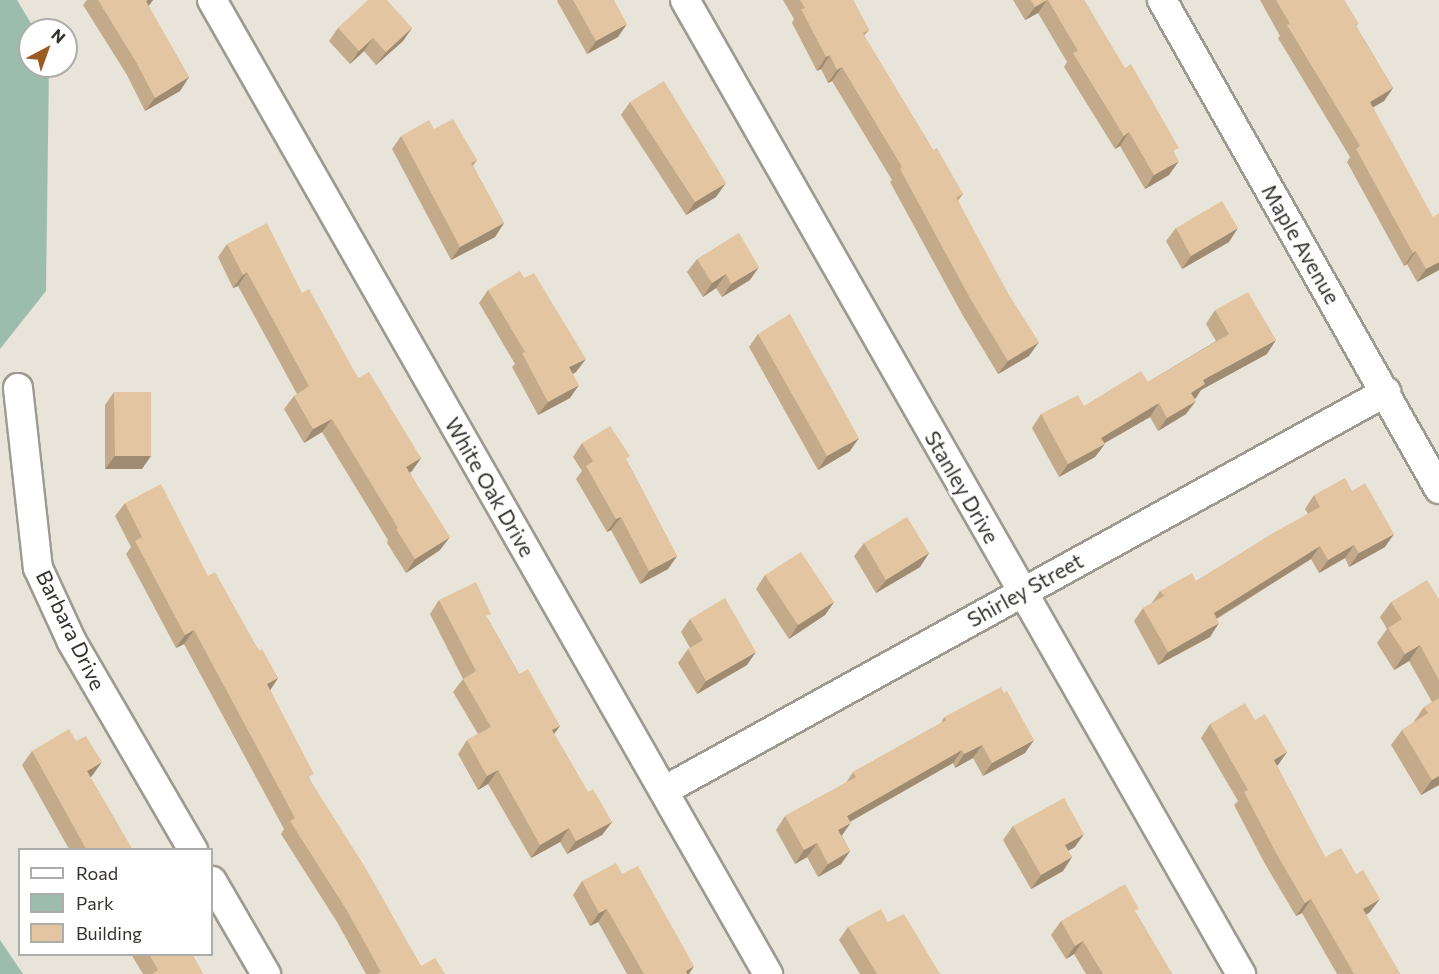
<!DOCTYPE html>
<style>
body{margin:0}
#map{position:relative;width:1439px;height:974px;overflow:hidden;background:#e9e4d9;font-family:Commissioner,sans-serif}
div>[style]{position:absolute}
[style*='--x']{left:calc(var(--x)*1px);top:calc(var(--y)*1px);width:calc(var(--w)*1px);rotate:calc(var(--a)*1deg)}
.green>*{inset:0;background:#9cbdad}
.roads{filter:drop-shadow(2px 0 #9f9a90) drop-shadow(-2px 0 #9f9a90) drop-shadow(0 2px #9f9a90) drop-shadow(0 -2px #9f9a90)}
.street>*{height:28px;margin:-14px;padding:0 14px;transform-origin:14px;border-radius:14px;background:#fff}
.wall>*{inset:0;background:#c3aa8a}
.shaded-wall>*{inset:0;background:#9f8b71}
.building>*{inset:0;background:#e3c6a1}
span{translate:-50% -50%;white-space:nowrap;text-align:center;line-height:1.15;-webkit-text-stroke:5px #fff;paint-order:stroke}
.street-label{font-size:21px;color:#33312d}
.legend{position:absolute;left:18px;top:848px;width:195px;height:108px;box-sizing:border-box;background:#fff;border:2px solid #adadab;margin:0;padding:8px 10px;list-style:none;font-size:18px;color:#33312d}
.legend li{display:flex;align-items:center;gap:12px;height:30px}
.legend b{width:30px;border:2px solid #adadab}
.north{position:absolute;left:18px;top:18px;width:60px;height:60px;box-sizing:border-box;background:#fff;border:2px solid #adadab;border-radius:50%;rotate:41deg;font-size:16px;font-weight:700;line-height:24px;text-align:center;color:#33312d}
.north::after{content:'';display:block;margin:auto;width:21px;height:27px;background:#9b5c24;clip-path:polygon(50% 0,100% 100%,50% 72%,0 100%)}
</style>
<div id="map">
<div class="green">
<div style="clip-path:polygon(0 0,17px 0,35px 30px,30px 30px,30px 66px,49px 66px,46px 291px,0 349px)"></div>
<div style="clip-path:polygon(0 940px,23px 974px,0 974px)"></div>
</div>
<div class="roads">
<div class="street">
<div style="--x:212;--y:0;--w:1122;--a:60.28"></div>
<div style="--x:685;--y:0;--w:1122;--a:60.28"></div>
<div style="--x:1162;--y:0;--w:562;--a:60.47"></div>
<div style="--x:18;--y:388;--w:181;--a:83.7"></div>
<div style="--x:38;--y:568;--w:81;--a:65.3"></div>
<div style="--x:72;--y:642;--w:241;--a:59.8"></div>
<div style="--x:665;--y:790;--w:824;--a:-28.9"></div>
<div style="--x:212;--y:881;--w:108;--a:59.9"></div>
</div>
</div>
<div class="wall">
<div style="clip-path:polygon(87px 0,153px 0,148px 6px,189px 77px,180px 91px,145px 111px,127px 75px,83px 5px)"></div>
<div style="clip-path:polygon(558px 0,614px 0,618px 37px,587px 54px,557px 1px)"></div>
<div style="clip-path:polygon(783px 0,853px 0,869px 30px,864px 36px,933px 150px,963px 194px,958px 201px,1029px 356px,998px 374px,962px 314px,890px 182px,892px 180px,832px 81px,828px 83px,821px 69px,817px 71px,792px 23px,794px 19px)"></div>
<div style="clip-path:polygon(1013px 0,1084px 0,1175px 154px,1169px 175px,1145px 189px,1120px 146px,1115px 149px,1064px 67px,1067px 62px,1038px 13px,1025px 20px)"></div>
<div style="clip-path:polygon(1260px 0,1344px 0,1358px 23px,1356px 26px,1393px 88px,1384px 101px,1373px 107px,1439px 270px,1417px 282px,1407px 264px,1404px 266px,1347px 162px,1350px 157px,1278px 38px,1280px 36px)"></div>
<div style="clip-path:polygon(338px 28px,412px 28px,403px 41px,376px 65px,364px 51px,350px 64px,329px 41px)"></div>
<div style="clip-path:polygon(630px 102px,716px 197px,686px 215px,621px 115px)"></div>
<div style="clip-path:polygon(434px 129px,477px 160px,473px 166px,504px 223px,495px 237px,451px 260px,392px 149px,401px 136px)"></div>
<div style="clip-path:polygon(1176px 228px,1229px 242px,1182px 269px,1166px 241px)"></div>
<div style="clip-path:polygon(227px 244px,302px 293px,358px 378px,421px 458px,412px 471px,410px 472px,440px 550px,406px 573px,387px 543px,388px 540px,322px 432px,304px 443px,284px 409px,294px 396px,297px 394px,238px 286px,233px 288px,218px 257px)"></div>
<div style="clip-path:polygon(697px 259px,750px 280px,722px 297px,716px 288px,703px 297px,687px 272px)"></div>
<div style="clip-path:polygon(488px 290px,576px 372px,573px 374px,570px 398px,538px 415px,512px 367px,515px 364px,479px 303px)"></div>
<div style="clip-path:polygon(1215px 310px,1267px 354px,1201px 390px,1194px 398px,1186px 414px,1158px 431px,1150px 417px,1105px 443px,1095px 457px,1059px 477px,1032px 428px,1041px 414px,1084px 406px,1148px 382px,1216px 341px,1206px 324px)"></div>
<div style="clip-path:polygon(758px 334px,850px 451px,818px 470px,749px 347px)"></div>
<div style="clip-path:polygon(114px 392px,142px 469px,105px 469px,105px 405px)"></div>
<div style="clip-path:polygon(582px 443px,627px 461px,677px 556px,668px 569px,640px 584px,611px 530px,607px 532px,576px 479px,582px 471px,573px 457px)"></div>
<div style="clip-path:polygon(1314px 495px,1385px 547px,1349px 567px,1345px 558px,1319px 573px,1311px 559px,1217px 619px,1210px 637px,1158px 665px,1134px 621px,1143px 608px,1151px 604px,1160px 591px,1196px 581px,1308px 514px,1305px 509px)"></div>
<div style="clip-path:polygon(125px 503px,208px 576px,278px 678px,270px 690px,310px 780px,421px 966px,445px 974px,366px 974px,337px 922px,281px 834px,284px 829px,184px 644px,176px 648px,126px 554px,131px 547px,115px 516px)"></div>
<div style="clip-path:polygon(864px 543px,929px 553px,920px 567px,876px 593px,854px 556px)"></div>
<div style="clip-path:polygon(765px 575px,834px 602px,825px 615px,789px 639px,756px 589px)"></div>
<div style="clip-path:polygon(1439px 599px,1439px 785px,1421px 795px,1391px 745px,1402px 730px,1413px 723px,1424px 707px,1432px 702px,1409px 661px,1394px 670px,1377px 643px,1387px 629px,1380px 617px,1391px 602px)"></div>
<div style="clip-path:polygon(439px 600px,488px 619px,519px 674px,560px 726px,554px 734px,588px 792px,612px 822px,602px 835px,567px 854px,560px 842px,531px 858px,488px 784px,478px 790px,458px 754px,467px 740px,478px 734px,453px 692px,463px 679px,430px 614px)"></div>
<div style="clip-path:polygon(690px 619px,747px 665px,697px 694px,678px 663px,688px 649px,690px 648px,681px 632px)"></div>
<div style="clip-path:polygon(944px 717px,1025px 753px,983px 776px,973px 758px,955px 768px,953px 763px,850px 822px,842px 836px,850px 851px,841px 864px,818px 877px,807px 857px,795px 864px,776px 830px,785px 816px,846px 783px,853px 772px,941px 723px)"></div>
<div style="clip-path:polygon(1255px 720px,1287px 752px,1277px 766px,1325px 857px,1370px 912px,1366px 915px,1400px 974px,1337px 974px,1302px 913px,1296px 916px,1265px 864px,1234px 805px,1238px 801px,1201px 738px,1210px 724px)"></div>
<div style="clip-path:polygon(76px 741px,92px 776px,90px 777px,132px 849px,69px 849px,22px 765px,32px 751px)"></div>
<div style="clip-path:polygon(1013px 826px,1075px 847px,1068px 851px,1072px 857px,1063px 871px,1031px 889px,1003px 840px)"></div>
<div style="clip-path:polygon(622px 874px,689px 974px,627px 974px,598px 922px,590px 926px,573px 895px,582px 881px)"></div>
<div style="clip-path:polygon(1136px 913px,1172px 974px,1086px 974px,1074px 954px,1066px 959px,1051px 935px,1061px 921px)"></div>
<div style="clip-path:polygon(888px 922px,940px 974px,860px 974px,839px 940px,848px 927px)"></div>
<div style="clip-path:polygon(131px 954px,192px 954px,203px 974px,143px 974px)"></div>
</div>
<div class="shaded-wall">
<div style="clip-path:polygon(148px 0,153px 0,148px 7px,146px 1px)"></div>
<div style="clip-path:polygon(1047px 0,1038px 13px,1025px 20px,1035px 7px)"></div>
<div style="clip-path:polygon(627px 24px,618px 37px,587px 54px,596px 41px)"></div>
<div style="clip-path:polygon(412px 28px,403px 41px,376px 65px,386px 52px)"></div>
<div style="clip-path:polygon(373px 38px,364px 51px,350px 64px,359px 51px)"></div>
<div style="clip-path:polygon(830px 55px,821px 69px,817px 71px,826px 57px)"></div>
<div style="clip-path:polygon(842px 67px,832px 81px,828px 83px,837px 70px)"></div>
<div style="clip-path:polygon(189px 77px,180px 91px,145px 111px,155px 98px)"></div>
<div style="clip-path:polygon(1393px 88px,1384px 101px,1360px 115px,1370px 102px)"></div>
<div style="clip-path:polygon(1129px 132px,1120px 146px,1115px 149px,1124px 136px)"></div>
<div style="clip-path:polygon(1179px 161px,1169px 175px,1145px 189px,1154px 175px)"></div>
<div style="clip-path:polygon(726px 183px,716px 197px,686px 215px,695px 202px)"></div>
<div style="clip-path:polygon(504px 223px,495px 237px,451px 260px,460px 247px)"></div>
<div style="clip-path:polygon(1238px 228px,1229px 242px,1182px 269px,1191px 256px)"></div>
<div style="clip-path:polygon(1416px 251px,1407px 264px,1404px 266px,1413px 253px)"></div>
<div style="clip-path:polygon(1439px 262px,1439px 270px,1417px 282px,1426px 269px)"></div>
<div style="clip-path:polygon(759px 267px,750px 280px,722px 297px,731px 284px)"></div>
<div style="clip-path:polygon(247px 272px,238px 286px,233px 288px,243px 275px)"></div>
<div style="clip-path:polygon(726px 274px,716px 288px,703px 297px,712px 283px)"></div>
<div style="clip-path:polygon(1276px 340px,1267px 354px,1201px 390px,1196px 398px,1182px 406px,1191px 393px,1203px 380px)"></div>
<div style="clip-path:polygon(1039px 342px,1029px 356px,998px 374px,1008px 361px)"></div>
<div style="clip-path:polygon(586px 359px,576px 372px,560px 381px,569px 367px)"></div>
<div style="clip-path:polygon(579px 385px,570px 398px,538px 415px,548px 402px)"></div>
<div style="clip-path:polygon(1196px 401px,1186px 414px,1158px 431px,1167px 418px)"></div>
<div style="clip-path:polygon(1159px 403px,1150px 417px,1096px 448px,1105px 444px,1095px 457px,1059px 477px,1068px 464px,1101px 438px)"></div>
<div style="clip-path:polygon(332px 419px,322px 432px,304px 443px,313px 429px)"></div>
<div style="clip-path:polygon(859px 438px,850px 451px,818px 470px,827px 456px)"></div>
<div style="clip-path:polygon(115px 456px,151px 456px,142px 469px,105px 469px)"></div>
<div style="clip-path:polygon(421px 458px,412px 471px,397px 480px,406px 467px)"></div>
<div style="clip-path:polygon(621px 517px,611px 530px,607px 532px,616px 519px)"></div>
<div style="clip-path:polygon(1394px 534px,1385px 547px,1349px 567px,1359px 553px)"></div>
<div style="clip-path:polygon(450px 537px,440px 550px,406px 573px,415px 559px)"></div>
<div style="clip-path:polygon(1354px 545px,1345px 558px,1319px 573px,1328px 560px)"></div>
<div style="clip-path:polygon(1320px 546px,1311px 559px,1204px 626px,1214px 613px)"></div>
<div style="clip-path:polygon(929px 553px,920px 567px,876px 593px,886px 580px)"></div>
<div style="clip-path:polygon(677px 556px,668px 569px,640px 584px,649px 571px)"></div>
<div style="clip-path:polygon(834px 602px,825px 615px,789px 639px,798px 625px)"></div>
<div style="clip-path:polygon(1219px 623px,1210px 637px,1158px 665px,1168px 652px)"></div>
<div style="clip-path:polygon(194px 630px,184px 644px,176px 648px,185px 635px)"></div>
<div style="clip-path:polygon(1420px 645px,1409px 661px,1394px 670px,1405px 654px)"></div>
<div style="clip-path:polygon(756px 652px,747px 665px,697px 694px,706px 681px)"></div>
<div style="clip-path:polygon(278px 678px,269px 692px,267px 684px)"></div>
<div style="clip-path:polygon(560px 726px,550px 739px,552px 730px)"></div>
<div style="clip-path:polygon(1034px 740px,1025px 753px,983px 776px,992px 763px)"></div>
<div style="clip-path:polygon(982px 745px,973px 758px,955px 768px,964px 754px)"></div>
<div style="clip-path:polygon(962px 750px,953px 763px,837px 829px,847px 816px)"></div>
<div style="clip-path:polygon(1287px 752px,1278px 765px,1264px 773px,1274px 760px)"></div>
<div style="clip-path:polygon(102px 762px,92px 776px,78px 784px,87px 771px)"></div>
<div style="clip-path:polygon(498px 770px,488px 784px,478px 790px,487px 776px)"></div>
<div style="clip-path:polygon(1439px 776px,1439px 785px,1421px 795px,1432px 780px)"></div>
<div style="clip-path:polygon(612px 822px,602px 835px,567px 854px,576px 841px)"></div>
<div style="clip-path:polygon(851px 823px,841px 836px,838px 830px)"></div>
<div style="clip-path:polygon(569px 828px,560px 842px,531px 858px,540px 845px)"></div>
<div style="clip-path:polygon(1084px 834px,1075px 847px,1056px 858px,1065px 845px)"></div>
<div style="clip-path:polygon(817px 843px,807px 857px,795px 864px,804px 850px)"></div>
<div style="clip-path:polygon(850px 851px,841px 864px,818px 877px,828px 864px)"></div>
<div style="clip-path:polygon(1072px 857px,1063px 871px,1031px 889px,1041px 875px)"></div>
<div style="clip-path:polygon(1311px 899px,1302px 913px,1296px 916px,1305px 903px)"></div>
<div style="clip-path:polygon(1380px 899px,1370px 912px,1353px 922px,1363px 909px)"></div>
<div style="clip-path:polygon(607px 909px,598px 922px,590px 926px,599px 913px)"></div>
<div style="clip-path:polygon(1083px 941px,1074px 954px,1066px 959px,1075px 946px)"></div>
<div style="clip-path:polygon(694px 966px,689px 974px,683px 974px,686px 971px)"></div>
</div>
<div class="building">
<div style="clip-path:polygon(98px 0,148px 0,146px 1px,189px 77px,155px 98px,136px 62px)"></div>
<div style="clip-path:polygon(368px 0,387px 0,412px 28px,386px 52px,373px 38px,359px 51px,338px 28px)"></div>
<div style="clip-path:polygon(573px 0,614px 0,627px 24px,596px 41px)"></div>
<div style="clip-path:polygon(800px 0,853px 0,869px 30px,863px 33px,933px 150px,937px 148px,963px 194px,956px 197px,1009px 295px,1039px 342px,1008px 361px,971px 300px,900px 169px,902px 167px,842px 67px,837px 70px,830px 55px,826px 57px,801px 9px,805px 8px)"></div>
<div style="clip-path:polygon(1031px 0,1047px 0,1035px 7px)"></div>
<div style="clip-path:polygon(1048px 0,1084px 0,1125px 68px,1131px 64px,1179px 148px,1173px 151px,1179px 161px,1154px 175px,1129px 132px,1124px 136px,1073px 53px,1078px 51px)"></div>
<div style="clip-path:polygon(1276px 0,1344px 0,1358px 23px,1355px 25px,1393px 88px,1370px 102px,1433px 217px,1439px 213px,1439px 262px,1426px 269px,1416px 251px,1413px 253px,1356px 149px,1360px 146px,1287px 25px,1290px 24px)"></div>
<div style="clip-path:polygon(664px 81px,726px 183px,695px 202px,630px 102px)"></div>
<div style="clip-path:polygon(453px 119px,477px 160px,471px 163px,504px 223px,460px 247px,401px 136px,429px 120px,434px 129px)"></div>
<div style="clip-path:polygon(1222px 201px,1238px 228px,1191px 256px,1176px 228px)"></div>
<div style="clip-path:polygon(267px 223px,302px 293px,309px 289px,358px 378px,369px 372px,421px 458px,406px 467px,450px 537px,415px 559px,396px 529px,398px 528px,332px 419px,313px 429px,294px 396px,309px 386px,247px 272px,243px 275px,227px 244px)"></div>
<div style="clip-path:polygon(739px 233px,759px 267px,731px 284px,726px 274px,712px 283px,697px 259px)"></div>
<div style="clip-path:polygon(520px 271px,524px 278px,534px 273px,586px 359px,569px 367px,579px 385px,548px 402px,522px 353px,525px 352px,488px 290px)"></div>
<div style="clip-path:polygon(1248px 292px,1276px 340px,1203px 380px,1205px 384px,1191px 393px,1196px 401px,1167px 418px,1159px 403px,1101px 438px,1105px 444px,1068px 464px,1041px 414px,1078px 395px,1084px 406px,1141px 371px,1148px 382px,1229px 334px,1215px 310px)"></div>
<div style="clip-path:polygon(790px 314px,859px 438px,827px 456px,758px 334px)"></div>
<div style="clip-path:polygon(114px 392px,151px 392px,151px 456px,115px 456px)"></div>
<div style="clip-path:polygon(610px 426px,630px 456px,626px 459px,677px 556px,649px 571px,621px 517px,616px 519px,586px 466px,593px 461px,582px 443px)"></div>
<div style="clip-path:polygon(1345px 478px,1352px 491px,1365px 483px,1394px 534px,1359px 553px,1354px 545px,1328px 560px,1320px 546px,1214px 613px,1219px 623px,1168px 652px,1143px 608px,1164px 596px,1160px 591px,1192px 573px,1196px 581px,1273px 533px,1320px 507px,1314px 495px)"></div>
<div style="clip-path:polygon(161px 484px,208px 576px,215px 572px,259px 651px,262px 649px,278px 678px,267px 684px,314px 774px,308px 777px,365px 867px,421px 966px,435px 958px,445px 974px,377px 974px,381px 972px,346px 909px,290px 821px,295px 818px,194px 630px,185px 635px,135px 541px,142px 537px,125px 503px)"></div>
<div style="clip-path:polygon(907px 517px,929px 553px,886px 580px,864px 543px)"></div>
<div style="clip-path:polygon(801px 552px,834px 602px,798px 625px,765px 575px)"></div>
<div style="clip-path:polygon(1427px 580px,1439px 599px,1439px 680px,1420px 645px,1405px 654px,1388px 628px,1402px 619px,1391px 602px)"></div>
<div style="clip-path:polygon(476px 582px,491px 614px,486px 616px,519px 674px,528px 669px,560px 726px,552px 730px,588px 792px,593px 789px,612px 822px,576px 841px,569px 828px,540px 845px,498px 770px,487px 776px,467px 740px,491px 727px,463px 679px,476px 671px,439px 600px)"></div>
<div style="clip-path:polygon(725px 598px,756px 652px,706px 681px,688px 649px,703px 640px,690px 619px)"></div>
<div style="clip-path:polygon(1001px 687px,1004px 693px,1007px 691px,1034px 740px,992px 763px,982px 745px,964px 754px,962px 750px,847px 816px,851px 823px,838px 830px,850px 851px,828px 864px,817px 843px,804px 850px,785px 816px,856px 777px,853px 772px,946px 720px,944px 717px)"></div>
<div style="clip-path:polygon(1439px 698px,1439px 776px,1432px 780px,1402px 730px,1428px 713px,1424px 707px)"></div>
<div style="clip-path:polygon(1245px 703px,1255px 720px,1265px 714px,1287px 752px,1274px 760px,1325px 857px,1341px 848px,1356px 874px,1363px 870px,1380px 899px,1363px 909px,1400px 974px,1354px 974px,1311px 899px,1305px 903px,1275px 851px,1244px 792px,1248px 790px,1210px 724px)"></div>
<div style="clip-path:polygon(69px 729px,76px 741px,86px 736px,102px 762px,87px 771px,132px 849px,86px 849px,32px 751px)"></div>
<div style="clip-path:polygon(1064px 798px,1084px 834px,1065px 845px,1072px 857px,1041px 875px,1013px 826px)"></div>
<div style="clip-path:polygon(616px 863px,622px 874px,638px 866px,694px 966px,686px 971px,687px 974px,644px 974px,607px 909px,599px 913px,582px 881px)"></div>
<div style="clip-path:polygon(1125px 884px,1139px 909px,1135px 911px,1172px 974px,1103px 974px,1083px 941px,1075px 946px,1061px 921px)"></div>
<div style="clip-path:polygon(881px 909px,888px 922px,904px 914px,940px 974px,877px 974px,848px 927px)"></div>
<div style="clip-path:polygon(149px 954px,192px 954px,203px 974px,152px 974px,158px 970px)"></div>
</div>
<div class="street-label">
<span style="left:1301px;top:244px;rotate:60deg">Maple Avenue</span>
<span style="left:490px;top:487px;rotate:60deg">White Oak Drive</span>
<span style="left:962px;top:487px;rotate:60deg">Stanley Drive</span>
<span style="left:1025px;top:590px;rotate:-29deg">Shirley Street</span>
<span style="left:71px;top:630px;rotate:64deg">Barbara Drive</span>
</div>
<ul class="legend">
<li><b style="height:8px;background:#fff"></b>Road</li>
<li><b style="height:16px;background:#9cbdad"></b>Park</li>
<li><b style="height:16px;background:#e3c6a1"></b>Building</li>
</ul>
<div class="north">N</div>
</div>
